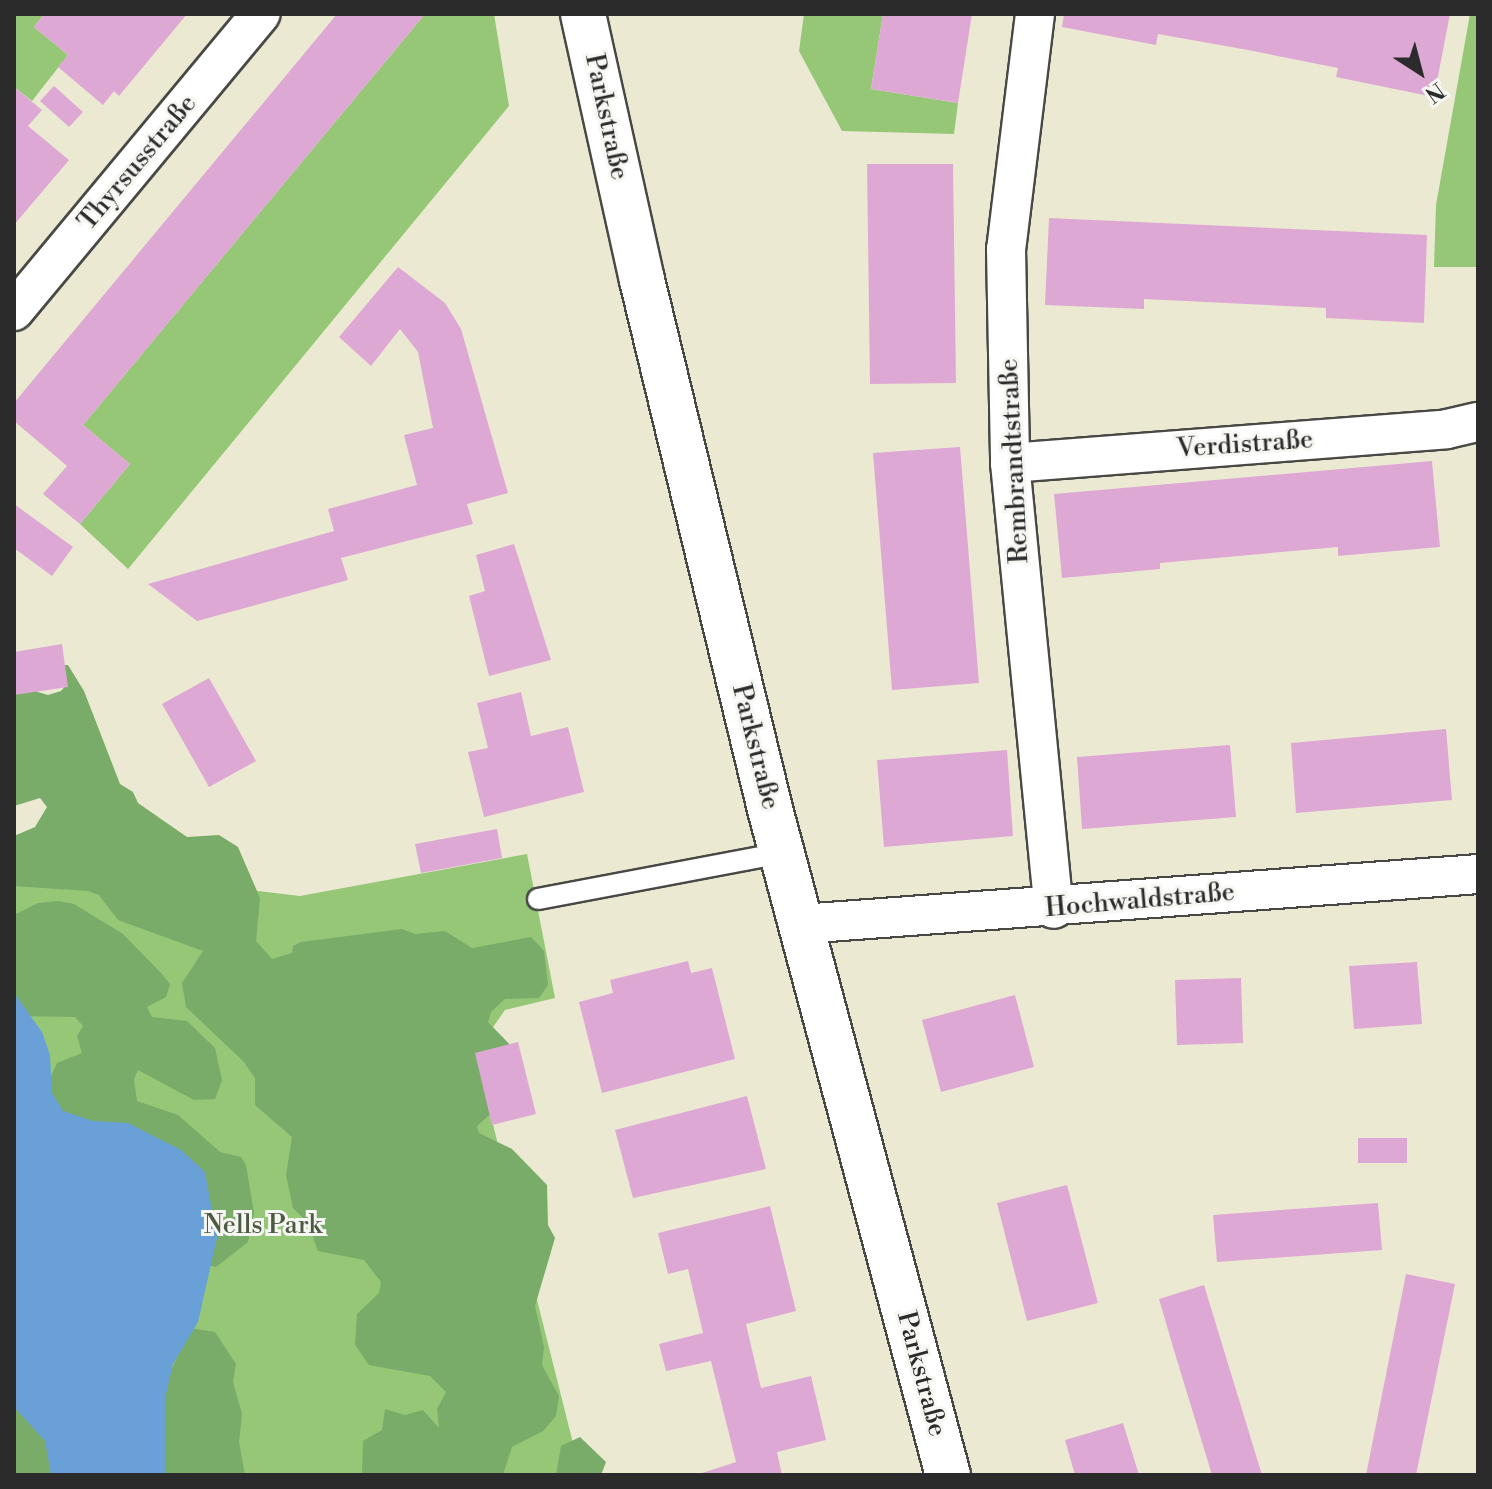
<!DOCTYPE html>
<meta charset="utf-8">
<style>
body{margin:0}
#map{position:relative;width:1492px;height:1489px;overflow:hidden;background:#ece9d3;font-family:"Libre Bodoni",serif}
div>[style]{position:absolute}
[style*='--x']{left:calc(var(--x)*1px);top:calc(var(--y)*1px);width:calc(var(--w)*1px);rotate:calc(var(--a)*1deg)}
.green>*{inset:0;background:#95c777}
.forest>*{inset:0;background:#78ac68}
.water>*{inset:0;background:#69a0d7}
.building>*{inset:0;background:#dda9d4}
.roads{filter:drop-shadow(2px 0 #484844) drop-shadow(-2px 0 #484844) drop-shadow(0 2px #484844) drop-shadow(0 -2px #484844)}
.lane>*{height:20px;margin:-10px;padding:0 10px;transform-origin:10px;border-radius:10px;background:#fff}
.street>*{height:38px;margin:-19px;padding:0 19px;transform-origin:19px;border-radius:19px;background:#fff}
.secondary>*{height:44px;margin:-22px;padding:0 22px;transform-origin:22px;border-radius:22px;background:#fff}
span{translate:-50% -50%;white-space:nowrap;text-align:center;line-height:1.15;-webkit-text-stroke:6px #f6f6f2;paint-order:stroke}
.street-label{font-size:26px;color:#2b2b2b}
.park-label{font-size:26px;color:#4b5a42}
.frame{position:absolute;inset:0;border:16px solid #2b2b2b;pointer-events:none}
.north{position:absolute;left:1380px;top:32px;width:80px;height:80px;-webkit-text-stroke:6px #f6f6f2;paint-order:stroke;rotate:144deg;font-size:22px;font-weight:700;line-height:32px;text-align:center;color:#2b2b2b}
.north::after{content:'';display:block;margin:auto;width:28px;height:36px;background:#2b2b2b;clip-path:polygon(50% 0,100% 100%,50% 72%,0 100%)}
</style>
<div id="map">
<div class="green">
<div style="clip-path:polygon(14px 14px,44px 14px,34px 27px,68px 55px,32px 101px,14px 87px)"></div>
<div style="clip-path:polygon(425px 14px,494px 14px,509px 106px,128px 569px,80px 524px,130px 464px,83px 425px)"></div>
<div style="clip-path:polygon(804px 14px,883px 14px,871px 89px,958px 103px,954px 134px,842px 131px,799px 51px)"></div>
<div style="clip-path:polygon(1470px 14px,1478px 14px,1478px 267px,1434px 267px,1436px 205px)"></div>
<div style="clip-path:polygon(527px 854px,555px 998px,505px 1010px,475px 1053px,581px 1475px,14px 1475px,14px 862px,300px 896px)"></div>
</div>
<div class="forest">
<div style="clip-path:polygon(62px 665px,68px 665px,84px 691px,120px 784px,133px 792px,138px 803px,187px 837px,219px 835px,238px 847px,260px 898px,256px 941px,272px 959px,292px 953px,293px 946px,301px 942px,402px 929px,415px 934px,445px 931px,472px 948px,531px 937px,544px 951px,548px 985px,539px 998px,505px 999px,491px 1012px,488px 1022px,514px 1049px,497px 1108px,477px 1126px,479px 1133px,512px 1149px,547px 1185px,548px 1225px,555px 1238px,535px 1306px,544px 1347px,542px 1365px,559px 1396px,556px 1416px,543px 1431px,512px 1447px,503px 1475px,362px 1475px,363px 1441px,382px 1430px,385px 1409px,405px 1415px,423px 1410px,439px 1428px,437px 1409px,446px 1392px,430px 1376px,369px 1365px,355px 1345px,357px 1314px,379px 1293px,381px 1282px,364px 1260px,318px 1251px,308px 1223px,293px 1208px,286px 1175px,292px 1137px,255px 1105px,255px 1078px,243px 1061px,186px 1007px,182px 983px,203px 951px,118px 920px,99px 895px,88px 891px,14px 886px,14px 836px,35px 827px,47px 807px,40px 798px,14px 806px,14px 685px,48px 695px,61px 691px,66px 685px)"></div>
<div style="clip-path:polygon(59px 901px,74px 904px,123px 934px,161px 973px,170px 984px,166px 997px,147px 1007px,152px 1017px,187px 1021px,215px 1048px,222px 1080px,215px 1099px,194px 1100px,138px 1070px,134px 1079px,137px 1101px,178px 1115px,220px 1152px,241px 1157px,246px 1165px,254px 1213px,248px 1242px,216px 1267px,203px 1264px,66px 1158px,49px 1081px,57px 1063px,82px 1053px,77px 1036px,83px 1026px,75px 1017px,14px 1016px,14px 915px,38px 903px)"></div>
<div style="clip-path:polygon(190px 1328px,215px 1332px,236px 1364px,233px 1382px,242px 1414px,239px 1442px,245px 1475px,125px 1475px)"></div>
<div style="clip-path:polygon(14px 1360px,106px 1475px,14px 1475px)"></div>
<div style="clip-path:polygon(580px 1437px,606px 1462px,601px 1475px,556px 1475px,561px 1446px)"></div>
</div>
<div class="water">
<div style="clip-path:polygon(14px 993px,42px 1032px,50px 1055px,52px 1093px,63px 1111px,93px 1121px,128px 1123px,181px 1150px,205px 1172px,217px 1238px,198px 1322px,173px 1364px,165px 1398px,165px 1475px,51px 1475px,45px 1441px,14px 1407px)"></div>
</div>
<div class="building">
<div style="clip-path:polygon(44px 14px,187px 14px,119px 96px,114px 91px,103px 105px,58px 67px,68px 55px,34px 27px)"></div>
<div style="clip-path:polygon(337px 14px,425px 14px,83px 425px,130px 464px,80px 524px,43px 494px,67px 466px,14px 421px,14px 403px)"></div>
<div style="clip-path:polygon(883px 14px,972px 14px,958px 103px,871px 89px)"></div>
<div style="clip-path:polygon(1064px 14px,1450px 14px,1434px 97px,1336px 77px,1338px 68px,1248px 50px,1158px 34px,1156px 45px,1062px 27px)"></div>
<div style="clip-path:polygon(54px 86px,83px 112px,69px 127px,40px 101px)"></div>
<div style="clip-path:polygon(14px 87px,42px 110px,28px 126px,69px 160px,14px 225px)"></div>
<div style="clip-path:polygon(867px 164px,953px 164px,956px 383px,870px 384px)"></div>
<div style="clip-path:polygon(1049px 218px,1427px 235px,1424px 323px,1326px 318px,1326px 308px,1144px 299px,1144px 309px,1045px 305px)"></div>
<div style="clip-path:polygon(398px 267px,445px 303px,461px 329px,508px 493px,467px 504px,473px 524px,341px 558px,348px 580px,197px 621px,148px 584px,334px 531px,328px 509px,417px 485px,404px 435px,433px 428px,418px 352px,400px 329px,371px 366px,339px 337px)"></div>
<div style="clip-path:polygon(960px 447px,979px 683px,892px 690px,873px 453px)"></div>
<div style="clip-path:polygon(1432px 461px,1440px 547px,1338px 556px,1338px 547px,1160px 563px,1160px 569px,1062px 578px,1054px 494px)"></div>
<div style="clip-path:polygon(14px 504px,73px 547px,52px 576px,14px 548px)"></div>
<div style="clip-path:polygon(514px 544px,551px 660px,489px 676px,469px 596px,485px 591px,476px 555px)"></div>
<div style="clip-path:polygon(62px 644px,68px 687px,14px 695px,14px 652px)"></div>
<div style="clip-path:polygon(209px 678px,256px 761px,209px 787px,162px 704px)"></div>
<div style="clip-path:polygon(521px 692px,531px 736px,568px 727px,584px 792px,484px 817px,468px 752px,488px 748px,477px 703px)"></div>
<div style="clip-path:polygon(1446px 729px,1452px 800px,1296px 813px,1291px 743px)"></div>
<div style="clip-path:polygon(1230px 745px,1236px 817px,1082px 829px,1077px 757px)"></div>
<div style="clip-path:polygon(1007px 750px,1013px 836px,884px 847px,877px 760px)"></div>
<div style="clip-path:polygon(497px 829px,502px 858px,421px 873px,415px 844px)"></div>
<div style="clip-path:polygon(688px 961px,691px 973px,712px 968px,735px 1059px,602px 1093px,579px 1002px,613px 993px,610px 980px)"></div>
<div style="clip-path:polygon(1417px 962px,1422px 1024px,1354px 1029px,1349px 966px)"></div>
<div style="clip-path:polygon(1241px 978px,1243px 1043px,1177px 1045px,1175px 980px)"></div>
<div style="clip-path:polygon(1015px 995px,1034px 1067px,941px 1092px,922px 1020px)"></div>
<div style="clip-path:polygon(518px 1042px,536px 1114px,492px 1125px,475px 1053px)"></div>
<div style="clip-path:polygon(747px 1096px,766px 1169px,633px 1198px,615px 1130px)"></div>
<div style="clip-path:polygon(1358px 1138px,1407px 1138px,1407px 1163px,1358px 1163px)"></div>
<div style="clip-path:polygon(1067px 1185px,1098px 1303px,1027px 1321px,997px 1203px)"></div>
<div style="clip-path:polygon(1378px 1203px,1382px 1250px,1217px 1262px,1213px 1215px)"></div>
<div style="clip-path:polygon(770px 1206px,796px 1311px,746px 1324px,752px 1350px,761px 1388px,811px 1376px,826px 1440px,777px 1452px,782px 1475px,696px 1475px,736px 1462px,711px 1361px,666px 1371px,659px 1344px,703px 1333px,688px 1269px,668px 1274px,658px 1233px)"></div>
<div style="clip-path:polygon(1406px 1274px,1455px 1284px,1416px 1475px,1366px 1475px)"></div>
<div style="clip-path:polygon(1204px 1285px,1262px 1475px,1212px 1475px,1173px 1347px,1159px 1299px)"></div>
<div style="clip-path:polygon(1123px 1423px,1139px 1475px,1075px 1475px,1065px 1440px)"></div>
</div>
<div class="roads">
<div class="lane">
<div style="--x:538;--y:899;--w:248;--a:-10.7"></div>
</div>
<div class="street">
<div style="--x:1035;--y:14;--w:237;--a:97"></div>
<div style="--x:1006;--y:249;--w:214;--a:88.9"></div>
<div style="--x:1010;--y:463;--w:448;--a:84.4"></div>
<div style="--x:14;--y:311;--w:386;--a:-50.3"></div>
<div style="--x:1010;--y:463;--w:438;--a:-4.4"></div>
<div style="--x:1447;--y:429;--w:32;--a:-13"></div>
<div style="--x:801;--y:924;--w:679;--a:-4.22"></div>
</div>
<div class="secondary">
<div style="--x:583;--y:14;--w:272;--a:77.5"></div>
<div style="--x:642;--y:280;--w:544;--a:76.4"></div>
<div style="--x:770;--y:809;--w:689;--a:75.04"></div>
</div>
</div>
<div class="street-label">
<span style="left:606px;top:117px;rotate:78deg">Parkstraße</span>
<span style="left:138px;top:163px;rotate:-50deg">Thyrsusstraße</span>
<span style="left:1245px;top:445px;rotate:-4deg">Verdistraße</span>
<span style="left:1015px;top:461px;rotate:-93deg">Rembrandtstraße</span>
<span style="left:755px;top:747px;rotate:76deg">Parkstraße</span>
<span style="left:1140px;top:901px;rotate:-5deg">Hochwaldstraße</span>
<span style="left:921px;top:1374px;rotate:75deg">Parkstraße</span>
</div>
<div class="park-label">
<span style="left:263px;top:1226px">Nells Park</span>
</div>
<div class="frame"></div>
<div class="north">N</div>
</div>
